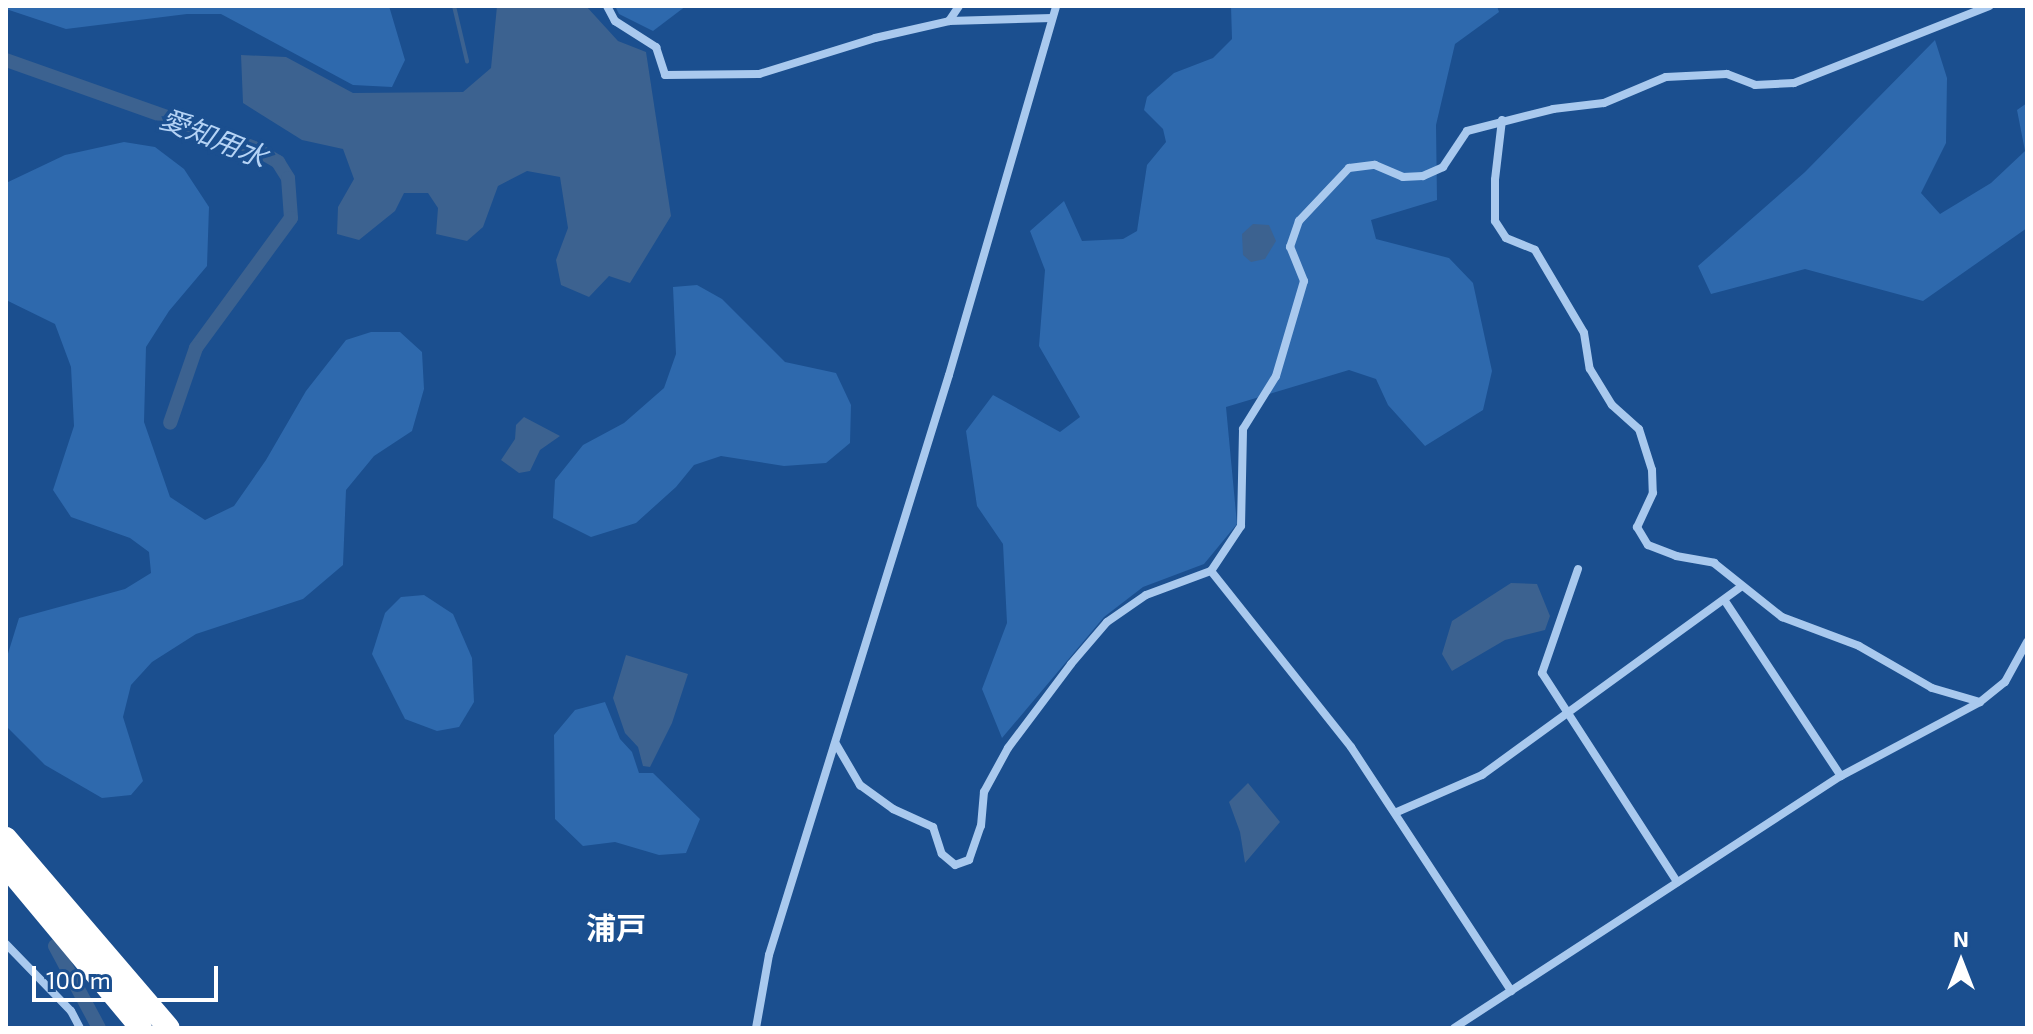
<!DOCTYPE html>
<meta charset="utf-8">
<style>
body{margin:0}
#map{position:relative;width:2033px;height:1034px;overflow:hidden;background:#1b4f8f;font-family:"Exo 2","Noto Sans JP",sans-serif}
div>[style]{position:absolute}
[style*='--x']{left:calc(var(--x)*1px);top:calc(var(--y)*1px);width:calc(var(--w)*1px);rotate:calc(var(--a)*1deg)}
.green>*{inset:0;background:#2e69ad}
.water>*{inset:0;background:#3c6290}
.stream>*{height:4px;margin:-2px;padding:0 2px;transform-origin:2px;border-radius:2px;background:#3c6290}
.canal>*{height:14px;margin:-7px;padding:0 7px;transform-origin:7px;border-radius:7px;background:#3c6290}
.street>*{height:8px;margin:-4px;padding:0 4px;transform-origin:4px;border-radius:4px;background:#a9c9ee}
.highway>*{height:22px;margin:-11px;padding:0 11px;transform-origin:11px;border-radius:11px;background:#fff}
span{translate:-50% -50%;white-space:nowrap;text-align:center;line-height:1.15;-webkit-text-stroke:7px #1b4f8f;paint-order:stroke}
.water-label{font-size:28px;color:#b5d3f5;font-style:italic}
.quarter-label{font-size:30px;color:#fff;font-weight:700}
.frame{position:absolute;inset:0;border:8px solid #fff;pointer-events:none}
.north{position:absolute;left:1921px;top:922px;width:80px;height:80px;-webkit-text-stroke:6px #1b4f8f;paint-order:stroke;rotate:0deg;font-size:22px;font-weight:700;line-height:32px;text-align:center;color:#fff}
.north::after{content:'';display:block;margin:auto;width:28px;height:36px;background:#fff;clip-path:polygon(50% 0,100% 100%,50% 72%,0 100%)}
.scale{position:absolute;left:32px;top:966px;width:186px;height:36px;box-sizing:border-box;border:4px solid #fff;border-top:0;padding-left:10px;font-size:24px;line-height:28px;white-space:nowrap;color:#fff;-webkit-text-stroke:6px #1b4f8f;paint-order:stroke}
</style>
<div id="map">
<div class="green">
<div style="clip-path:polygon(6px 6px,389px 6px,405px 60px,392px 87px,353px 85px,221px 14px,187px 14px,66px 29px,6px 9px)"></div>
<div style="clip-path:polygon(615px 6px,686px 6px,653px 31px,619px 14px)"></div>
<div style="clip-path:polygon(1231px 6px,1497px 6px,1499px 12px,1455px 44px,1436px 125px,1437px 200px,1371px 220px,1376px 239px,1449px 258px,1473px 283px,1492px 371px,1483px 410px,1425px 446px,1388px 405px,1376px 379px,1349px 370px,1226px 407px,1237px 524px,1204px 564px,1143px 587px,1104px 617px,1002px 738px,982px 689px,1007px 623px,1003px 544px,977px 506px,966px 431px,993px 395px,1060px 432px,1080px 417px,1039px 346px,1045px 270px,1030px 231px,1064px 201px,1082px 241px,1123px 239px,1137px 231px,1147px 165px,1166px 142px,1163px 129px,1144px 110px,1147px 97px,1174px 73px,1213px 58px,1232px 39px)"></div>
<div style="clip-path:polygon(1935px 40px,1947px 78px,1946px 143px,1921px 193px,1940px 214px,1991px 183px,2025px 151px,2017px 110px,2027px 103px,2027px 228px,1923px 301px,1805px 269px,1711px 294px,1698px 266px,1805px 172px)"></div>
<div style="clip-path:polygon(124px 142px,155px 147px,184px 169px,209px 207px,207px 266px,169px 311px,146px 347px,144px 422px,170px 497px,205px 520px,234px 506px,266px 460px,306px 391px,346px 340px,371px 332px,400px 332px,422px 352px,424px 389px,412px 431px,374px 456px,346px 490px,343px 565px,303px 599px,196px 634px,152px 662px,131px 685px,123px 717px,143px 781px,131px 795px,102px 798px,45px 765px,6px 726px,6px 660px,19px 618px,125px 589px,151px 573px,149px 552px,130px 538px,71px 517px,53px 490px,74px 426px,71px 367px,55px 324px,6px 300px,6px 183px,65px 155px)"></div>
<div style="clip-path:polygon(697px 285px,722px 299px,785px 362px,836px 373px,851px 405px,850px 443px,826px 463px,784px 466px,721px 456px,694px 465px,676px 487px,636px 523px,591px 537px,553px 518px,555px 480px,583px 445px,624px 423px,664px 388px,676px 354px,673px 287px)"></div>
<div style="clip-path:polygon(424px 595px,453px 614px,472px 658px,474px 702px,459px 727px,437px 731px,405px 719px,372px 654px,385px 613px,401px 597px)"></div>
<div style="clip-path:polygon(605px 702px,620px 739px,632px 752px,639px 773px,653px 773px,700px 819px,686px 853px,659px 855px,615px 842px,583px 846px,555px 819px,554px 735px,575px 710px)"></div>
</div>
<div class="water">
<div style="clip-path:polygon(497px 6px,586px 6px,618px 41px,646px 52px,671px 216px,630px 283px,609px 276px,589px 297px,561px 285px,556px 260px,568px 228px,560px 177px,527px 171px,498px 186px,483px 227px,467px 241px,436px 234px,438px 208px,428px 193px,404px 193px,395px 211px,359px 240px,337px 234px,338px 207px,354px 179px,343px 149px,302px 140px,243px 103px,241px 55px,286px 57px,353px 93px,463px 92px,491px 68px)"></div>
<div style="clip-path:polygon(1253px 224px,1269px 225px,1276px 241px,1265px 259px,1251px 262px,1243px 255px,1242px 234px)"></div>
<div style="clip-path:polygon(524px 417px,560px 436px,540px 450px,530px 471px,519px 473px,501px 460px,515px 439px,516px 425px)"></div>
<div style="clip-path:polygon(1511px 583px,1537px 584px,1550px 616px,1545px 630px,1505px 640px,1452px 671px,1442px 654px,1452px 621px)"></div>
<div style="clip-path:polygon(626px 655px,688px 674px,672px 723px,650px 767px,643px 766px,638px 747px,625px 733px,613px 698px)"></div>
<div style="clip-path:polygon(1248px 783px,1280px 822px,1245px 863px,1240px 832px,1229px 802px)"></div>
</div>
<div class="stream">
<div style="--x:454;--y:6;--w:57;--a:76.7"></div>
</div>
<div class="canal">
<div style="--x:6;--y:60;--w:263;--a:19.5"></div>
<div style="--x:254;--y:148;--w:28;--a:30"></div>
<div style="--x:278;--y:162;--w:19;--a:58"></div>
<div style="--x:288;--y:178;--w:40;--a:85.7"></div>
<div style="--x:291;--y:218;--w:161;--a:126.2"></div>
<div style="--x:196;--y:348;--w:79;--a:109.1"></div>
<div style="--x:55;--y:946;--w:93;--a:61.8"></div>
</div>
<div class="street">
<div style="--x:607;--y:6;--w:17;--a:62"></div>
<div style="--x:615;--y:21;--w:49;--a:32.4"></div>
<div style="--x:656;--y:47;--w:29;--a:72"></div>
<div style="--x:665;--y:75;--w:94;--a:-0.6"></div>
<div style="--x:759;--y:74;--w:121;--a:-17.2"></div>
<div style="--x:875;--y:38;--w:76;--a:-12.9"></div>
<div style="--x:949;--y:21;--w:103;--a:-1.7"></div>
<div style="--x:949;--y:21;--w:18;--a:-56"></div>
<div style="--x:1502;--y:120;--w:60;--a:96.7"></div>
<div style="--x:1495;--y:180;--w:41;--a:90"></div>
<div style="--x:1495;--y:221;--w:20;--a:57"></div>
<div style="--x:1506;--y:238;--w:31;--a:22"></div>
<div style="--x:1535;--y:250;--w:96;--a:59.4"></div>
<div style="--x:1584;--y:333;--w:36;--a:81"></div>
<div style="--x:1590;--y:369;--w:42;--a:58.6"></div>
<div style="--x:1612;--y:405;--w:36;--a:42"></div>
<div style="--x:1639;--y:429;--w:43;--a:72.4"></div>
<div style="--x:1652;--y:470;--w:23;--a:88"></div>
<div style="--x:1653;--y:493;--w:38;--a:115"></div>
<div style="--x:1637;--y:527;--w:21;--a:59"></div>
<div style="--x:1648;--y:545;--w:30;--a:21"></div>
<div style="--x:1676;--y:556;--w:39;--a:10"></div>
<div style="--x:1714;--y:563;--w:87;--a:38.5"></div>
<div style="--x:1782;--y:617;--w:82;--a:20.6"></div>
<div style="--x:1859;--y:646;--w:84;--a:29.9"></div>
<div style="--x:1932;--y:688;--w:50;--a:16.3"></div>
<div style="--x:1578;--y:569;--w:110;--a:109.1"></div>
<div style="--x:1542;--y:673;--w:249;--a:57.1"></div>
<div style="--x:1211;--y:571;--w:225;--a:51.5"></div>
<div style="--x:1351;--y:747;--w:292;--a:56.7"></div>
<div style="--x:1725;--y:601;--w:210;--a:56.5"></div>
<div style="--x:836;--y:744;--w:48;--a:59.7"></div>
<div style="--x:860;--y:785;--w:41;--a:36"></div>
<div style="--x:893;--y:809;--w:44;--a:24.2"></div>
<div style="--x:933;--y:827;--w:28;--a:72"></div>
<div style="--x:942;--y:854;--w:17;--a:40"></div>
<div style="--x:955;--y:865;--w:15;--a:-20"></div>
<div style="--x:969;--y:860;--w:36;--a:-71"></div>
<div style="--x:981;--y:826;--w:34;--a:-85"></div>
<div style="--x:984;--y:792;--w:50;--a:-61.4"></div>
<div style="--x:1008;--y:748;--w:105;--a:-53.1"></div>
<div style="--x:1071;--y:664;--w:55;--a:-49.4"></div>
<div style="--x:1107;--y:622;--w:47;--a:-34.7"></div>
<div style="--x:1146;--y:595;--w:69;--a:-20.3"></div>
<div style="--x:1211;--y:571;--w:54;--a:-56.3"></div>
<div style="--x:1241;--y:526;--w:97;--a:-88.8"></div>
<div style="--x:1243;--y:429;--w:62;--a:-58.1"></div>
<div style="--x:1276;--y:376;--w:99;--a:-73.6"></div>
<div style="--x:1304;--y:281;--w:37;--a:-112"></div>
<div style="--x:1290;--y:247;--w:28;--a:-71"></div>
<div style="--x:1299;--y:221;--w:73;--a:-46.7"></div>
<div style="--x:1349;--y:168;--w:26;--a:-7"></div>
<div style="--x:1375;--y:165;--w:30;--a:23"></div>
<div style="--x:1403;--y:177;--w:20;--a:-3"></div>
<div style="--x:1423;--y:176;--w:22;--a:-24"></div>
<div style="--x:1443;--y:167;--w:43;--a:-56.3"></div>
<div style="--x:1467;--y:131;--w:89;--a:-14.3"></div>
<div style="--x:1553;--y:109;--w:51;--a:-6.7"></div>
<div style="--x:1604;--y:103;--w:67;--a:-22.8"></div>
<div style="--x:1666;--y:77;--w:61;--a:-2.8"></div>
<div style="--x:1727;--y:74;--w:30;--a:21"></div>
<div style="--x:1755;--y:85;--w:39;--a:-3"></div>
<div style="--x:1794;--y:83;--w:210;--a:-21.5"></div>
<div style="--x:1397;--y:812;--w:93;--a:-23.5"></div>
<div style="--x:1482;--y:775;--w:321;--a:-36"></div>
<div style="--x:6;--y:944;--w:93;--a:45.9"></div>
<div style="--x:71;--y:1011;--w:19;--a:62"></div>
<div style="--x:756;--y:1028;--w:74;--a:-79.9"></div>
<div style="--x:769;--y:955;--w:607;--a:-72.76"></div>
<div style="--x:949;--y:375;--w:384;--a:-73.8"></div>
<div style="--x:1454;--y:1028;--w:462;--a:-33.1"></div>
<div style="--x:1841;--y:776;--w:157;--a:-28"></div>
<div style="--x:1980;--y:702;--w:32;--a:-39"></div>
<div style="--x:2005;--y:682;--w:46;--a:-61.2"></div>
</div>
<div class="highway">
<div style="--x:6;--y:838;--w:250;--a:49.4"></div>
<div style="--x:6;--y:866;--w:211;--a:50.2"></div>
</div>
<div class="water-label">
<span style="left:214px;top:137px;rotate:22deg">愛知用水</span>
</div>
<div class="quarter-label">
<span style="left:616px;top:927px">浦戸</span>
</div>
<div class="frame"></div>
<div class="north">N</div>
<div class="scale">100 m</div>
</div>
